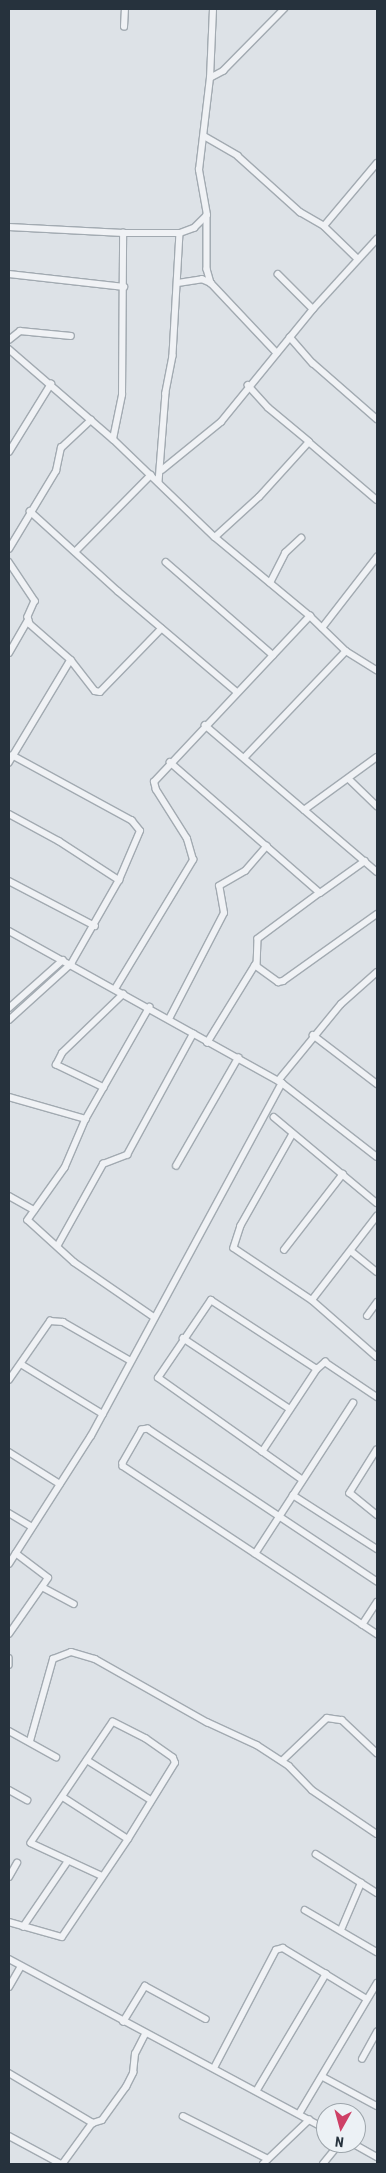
<!DOCTYPE html>
<style>
body{margin:0}
#map{position:relative;width:386px;height:2173px;overflow:hidden;background:#dde2e7;font-family:"Roboto Condensed",sans-serif}
div>[style]{position:absolute}
[style*='--x']{left:calc(var(--x)*1px);top:calc(var(--y)*1px);width:calc(var(--w)*1px);rotate:calc(var(--a)*1deg)}
.roads{filter:drop-shadow(1px 0 #a2aab1) drop-shadow(-1px 0 #a2aab1) drop-shadow(0 1px #a2aab1) drop-shadow(0 -1px #a2aab1)}
.street>*{height:5.5px;margin:-2.75px;padding:0 2.75px;transform-origin:2.75px;border-radius:2.75px;background:#f0f2f5}
span{translate:-50% -50%;white-space:nowrap;text-align:center;line-height:1.15;-webkit-text-stroke:4px #ecf1f5;paint-order:stroke}
.frame{position:absolute;inset:0;border:10px solid #26323d;pointer-events:none}
.north{position:absolute;left:316px;top:2103px;width:50px;height:50px;box-sizing:border-box;background:#ecf1f5;border:1px solid #9da5ab;border-radius:50%;rotate:187deg;font-size:14px;font-weight:700;line-height:20px;text-align:center;color:#26323d}
.north::after{content:'';display:block;margin:auto;width:18px;height:22px;background:#ce4066;clip-path:polygon(50% 0,100% 100%,50% 72%,0 100%)}
</style>
<div id="map">
<div class="roads">
<div class="street">
<div style="--x:124;--y:27;--w:18;--a:-87"></div>
<div style="--x:210;--y:78;--w:15;--a:-28"></div>
<div style="--x:223;--y:71;--w:87;--a:-45.5"></div>
<div style="--x:204;--y:136;--w:39;--a:30"></div>
<div style="--x:238;--y:156;--w:84;--a:42.1"></div>
<div style="--x:300;--y:212;--w:28;--a:30"></div>
<div style="--x:324;--y:226;--w:47;--a:44.1"></div>
<div style="--x:207;--y:215;--w:54;--a:90"></div>
<div style="--x:207;--y:269;--w:15;--a:74"></div>
<div style="--x:324;--y:226;--w:82;--a:-49.9"></div>
<div style="--x:9;--y:227;--w:114;--a:3"></div>
<div style="--x:180;--y:233;--w:15;--a:-20"></div>
<div style="--x:194;--y:228;--w:18;--a:-45"></div>
<div style="--x:207;--y:215;--w:46;--a:-100.1"></div>
<div style="--x:199;--y:170;--w:93;--a:-83.2"></div>
<div style="--x:210;--y:78;--w:69;--a:-87.5"></div>
<div style="--x:9;--y:274;--w:116;--a:6.4"></div>
<div style="--x:278;--y:274;--w:49;--a:45"></div>
<div style="--x:178;--y:283;--w:24;--a:-9"></div>
<div style="--x:202;--y:279;--w:10;--a:24"></div>
<div style="--x:211;--y:283;--w:96;--a:46.7"></div>
<div style="--x:290;--y:337;--w:35;--a:49"></div>
<div style="--x:313;--y:363;--w:85;--a:41.2"></div>
<div style="--x:9;--y:340;--w:14;--a:-39"></div>
<div style="--x:20;--y:331;--w:51;--a:5.6"></div>
<div style="--x:9;--y:349;--w:138;--a:40.9"></div>
<div style="--x:113;--y:439;--w:141;--a:43.9"></div>
<div style="--x:215;--y:537;--w:124;--a:39.7"></div>
<div style="--x:310;--y:616;--w:50;--a:44.2"></div>
<div style="--x:346;--y:651;--w:36;--a:32"></div>
<div style="--x:113;--y:439;--w:45;--a:-78.4"></div>
<div style="--x:122;--y:395;--w:162;--a:-89.6"></div>
<div style="--x:123;--y:233;--w:57;--a:0"></div>
<div style="--x:180;--y:233;--w:123;--a:93.3"></div>
<div style="--x:173;--y:356;--w:38;--a:101"></div>
<div style="--x:166;--y:393;--w:89;--a:94.5"></div>
<div style="--x:309;--y:442;--w:89;--a:40.5"></div>
<div style="--x:9;--y:452;--w:80;--a:-58.3"></div>
<div style="--x:162;--y:470;--w:76;--a:-39.1"></div>
<div style="--x:221;--y:422;--w:146;--a:-50.8"></div>
<div style="--x:313;--y:309;--w:95;--a:-47.6"></div>
<div style="--x:30;--y:511;--w:119;--a:42.3"></div>
<div style="--x:118;--y:591;--w:156;--a:40.3"></div>
<div style="--x:215;--y:537;--w:59;--a:-42.3"></div>
<div style="--x:259;--y:497;--w:74;--a:-47.7"></div>
<div style="--x:309;--y:442;--w:53;--a:-140.3"></div>
<div style="--x:268;--y:408;--w:30;--a:-132"></div>
<div style="--x:9;--y:549;--w:91;--a:-58.9"></div>
<div style="--x:56;--y:471;--w:24;--a:-78"></div>
<div style="--x:61;--y:448;--w:41;--a:-43"></div>
<div style="--x:75;--y:552;--w:108;--a:-45.4"></div>
<div style="--x:9;--y:562;--w:47;--a:56.3"></div>
<div style="--x:35;--y:601;--w:17;--a:114"></div>
<div style="--x:28;--y:617;--w:7;--a:74"></div>
<div style="--x:30;--y:624;--w:55;--a:41.3"></div>
<div style="--x:71;--y:660;--w:120;--a:121"></div>
<div style="--x:166;--y:562;--w:142;--a:41"></div>
<div style="--x:270;--y:583;--w:34;--a:-63"></div>
<div style="--x:285;--y:553;--w:22;--a:-43"></div>
<div style="--x:322;--y:628;--w:90;--a:-52.2"></div>
<div style="--x:9;--y:653;--w:38;--a:-60"></div>
<div style="--x:71;--y:660;--w:39;--a:52"></div>
<div style="--x:95;--y:691;--w:5;--a:11"></div>
<div style="--x:100;--y:692;--w:88;--a:-45.9"></div>
<div style="--x:205;--y:725;--w:226;--a:40.5"></div>
<div style="--x:245;--y:757;--w:146;--a:-46.4"></div>
<div style="--x:170;--y:762;--w:199;--a:41.1"></div>
<div style="--x:320;--y:893;--w:77;--a:143.4"></div>
<div style="--x:258;--y:939;--w:26;--a:92"></div>
<div style="--x:349;--y:779;--w:39;--a:44"></div>
<div style="--x:304;--y:810;--w:90;--a:-36"></div>
<div style="--x:9;--y:814;--w:57;--a:28.4"></div>
<div style="--x:59;--y:841;--w:72;--a:33"></div>
<div style="--x:9;--y:881;--w:97;--a:27.6"></div>
<div style="--x:320;--y:893;--w:55;--a:-35.4"></div>
<div style="--x:9;--y:931;--w:312;--a:29.1"></div>
<div style="--x:282;--y:1083;--w:120;--a:37.9"></div>
<div style="--x:115;--y:989;--w:151;--a:-58.8"></div>
<div style="--x:193;--y:860;--w:22;--a:-106"></div>
<div style="--x:187;--y:839;--w:58;--a:-122.3"></div>
<div style="--x:156;--y:790;--w:8;--a:-104"></div>
<div style="--x:154;--y:782;--w:228;--a:-46.8"></div>
<div style="--x:150;--y:1007;--w:129;--a:119.7"></div>
<div style="--x:86;--y:1119;--w:53;--a:113.2"></div>
<div style="--x:65;--y:1168;--w:64;--a:125.4"></div>
<div style="--x:28;--y:1220;--w:62;--a:42.4"></div>
<div style="--x:74;--y:1262;--w:97;--a:34.5"></div>
<div style="--x:9;--y:1008;--w:72;--a:-41.6"></div>
<div style="--x:169;--y:1019;--w:119;--a:-62.6"></div>
<div style="--x:224;--y:913;--w:27;--a:-100"></div>
<div style="--x:219;--y:886;--w:30;--a:-30"></div>
<div style="--x:245;--y:871;--w:33;--a:-49"></div>
<div style="--x:9;--y:1020;--w:84;--a:-42.1"></div>
<div style="--x:71;--y:964;--w:97;--a:-60.3"></div>
<div style="--x:119;--y:880;--w:53;--a:-66.8"></div>
<div style="--x:140;--y:831;--w:13;--a:-129"></div>
<div style="--x:132;--y:821;--w:136;--a:-151.4"></div>
<div style="--x:313;--y:1035;--w:81;--a:37.4"></div>
<div style="--x:207;--y:1043;--w:92;--a:-58.4"></div>
<div style="--x:255;--y:965;--w:29;--a:36"></div>
<div style="--x:278;--y:982;--w:5;--a:-11"></div>
<div style="--x:283;--y:981;--w:115;--a:-35.5"></div>
<div style="--x:278;--y:1081;--w:99;--a:-50.7"></div>
<div style="--x:341;--y:1004;--w:48;--a:-41.6"></div>
<div style="--x:104;--y:1088;--w:53;--a:-154.4"></div>
<div style="--x:56;--y:1065;--w:13;--a:-63"></div>
<div style="--x:62;--y:1053;--w:85;--a:-44"></div>
<div style="--x:9;--y:1097;--w:80;--a:15.9"></div>
<div style="--x:274;--y:1117;--w:134;--a:39.9"></div>
<div style="--x:293;--y:1134;--w:106;--a:119.5"></div>
<div style="--x:241;--y:1226;--w:23;--a:108"></div>
<div style="--x:234;--y:1248;--w:94;--a:33.7"></div>
<div style="--x:312;--y:1300;--w:86;--a:41.2"></div>
<div style="--x:176;--y:1166;--w:125;--a:-60.1"></div>
<div style="--x:9;--y:1196;--w:29;--a:29"></div>
<div style="--x:58;--y:1245;--w:93;--a:-60.9"></div>
<div style="--x:103;--y:1164;--w:26;--a:-21"></div>
<div style="--x:127;--y:1155;--w:138;--a:-61.4"></div>
<div style="--x:284;--y:1250;--w:96;--a:-52.2"></div>
<div style="--x:351;--y:1251;--w:33;--a:39"></div>
<div style="--x:312;--y:1300;--w:106;--a:-52.3"></div>
<div style="--x:367;--y:1316;--w:17;--a:-54"></div>
<div style="--x:183;--y:1338;--w:128;--a:33.6"></div>
<div style="--x:21;--y:1364;--w:96;--a:31.4"></div>
<div style="--x:9;--y:1380;--w:72;--a:-55.2"></div>
<div style="--x:50;--y:1321;--w:13;--a:4"></div>
<div style="--x:63;--y:1322;--w:78;--a:29.8"></div>
<div style="--x:377;--y:1450;--w:51;--a:122.1"></div>
<div style="--x:350;--y:1493;--w:35;--a:39"></div>
<div style="--x:9;--y:1452;--w:60;--a:32.1"></div>
<div style="--x:262;--y:1452;--w:100;--a:-56.5"></div>
<div style="--x:317;--y:1369;--w:11;--a:-41"></div>
<div style="--x:325;--y:1362;--w:63;--a:33.9"></div>
<div style="--x:302;--y:1480;--w:176;--a:-144.7"></div>
<div style="--x:158;--y:1378;--w:94;--a:-55.8"></div>
<div style="--x:211;--y:1300;--w:126;--a:33.1"></div>
<div style="--x:293;--y:1495;--w:100;--a:32.7"></div>
<div style="--x:9;--y:1513;--w:27;--a:31"></div>
<div style="--x:255;--y:1554;--w:180;--a:-57"></div>
<div style="--x:9;--y:1564;--w:152;--a:-57.4"></div>
<div style="--x:91;--y:1436;--w:401;--a:-61.6"></div>
<div style="--x:377;--y:1582;--w:275;--a:-146.3"></div>
<div style="--x:148;--y:1429;--w:6;--a:171"></div>
<div style="--x:142;--y:1430;--w:38;--a:120"></div>
<div style="--x:123;--y:1463;--w:3;--a:90"></div>
<div style="--x:123;--y:1466;--w:305;--a:33.5"></div>
<div style="--x:42;--y:1587;--w:36;--a:28"></div>
<div style="--x:362;--y:1625;--w:27;--a:-57"></div>
<div style="--x:9;--y:1634;--w:68;--a:-55.1"></div>
<div style="--x:48;--y:1578;--w:40;--a:-143"></div>
<div style="--x:9;--y:1658;--w:7;--a:90"></div>
<div style="--x:9;--y:1731;--w:54;--a:29"></div>
<div style="--x:30;--y:1741;--w:85;--a:-74.3"></div>
<div style="--x:53;--y:1659;--w:19;--a:-21"></div>
<div style="--x:71;--y:1652;--w:25;--a:16"></div>
<div style="--x:95;--y:1659;--w:129;--a:29.4"></div>
<div style="--x:207;--y:1722;--w:55;--a:24.7"></div>
<div style="--x:257;--y:1745;--w:38;--a:33"></div>
<div style="--x:289;--y:1766;--w:33;--a:46"></div>
<div style="--x:312;--y:1790;--w:78;--a:34.1"></div>
<div style="--x:87;--y:1760;--w:75;--a:32"></div>
<div style="--x:282;--y:1761;--w:62;--a:-43.7"></div>
<div style="--x:327;--y:1718;--w:15;--a:8"></div>
<div style="--x:342;--y:1720;--w:48;--a:43.3"></div>
<div style="--x:9;--y:1790;--w:21;--a:29"></div>
<div style="--x:63;--y:1797;--w:77;--a:32.9"></div>
<div style="--x:316;--y:1854;--w:72;--a:32.6"></div>
<div style="--x:9;--y:1877;--w:16;--a:-60"></div>
<div style="--x:305;--y:1910;--w:83;--a:30.3"></div>
<div style="--x:9;--y:1922;--w:55;--a:15.8"></div>
<div style="--x:62;--y:1937;--w:118;--a:-56"></div>
<div style="--x:128;--y:1839;--w:89;--a:-58.3"></div>
<div style="--x:175;--y:1763;--w:5;--a:-112"></div>
<div style="--x:173;--y:1758;--w:33;--a:-145"></div>
<div style="--x:146;--y:1739;--w:37;--a:-153"></div>
<div style="--x:113;--y:1722;--w:146;--a:124.1"></div>
<div style="--x:31;--y:1843;--w:78;--a:24.9"></div>
<div style="--x:23;--y:1927;--w:80;--a:-55.7"></div>
<div style="--x:341;--y:1930;--w:51;--a:-66.9"></div>
<div style="--x:9;--y:1959;--w:360;--a:28.2"></div>
<div style="--x:9;--y:1987;--w:24;--a:-60"></div>
<div style="--x:123;--y:2022;--w:42;--a:-58.6"></div>
<div style="--x:145;--y:1986;--w:69;--a:28.4"></div>
<div style="--x:362;--y:2059;--w:31;--a:-61"></div>
<div style="--x:214;--y:2068;--w:133;--a:-62.3"></div>
<div style="--x:276;--y:1950;--w:7;--a:-16"></div>
<div style="--x:283;--y:1948;--w:50;--a:31.2"></div>
<div style="--x:9;--y:2073;--w:98;--a:30.8"></div>
<div style="--x:93;--y:2123;--w:51;--a:126.2"></div>
<div style="--x:323;--y:2077;--w:61;--a:28.2"></div>
<div style="--x:257;--y:2090;--w:135;--a:-59.3"></div>
<div style="--x:326;--y:1974;--w:48;--a:31.4"></div>
<div style="--x:299;--y:2114;--w:152;--a:-59.2"></div>
<div style="--x:183;--y:2116;--w:95;--a:26.8"></div>
<div style="--x:93;--y:2123;--w:9;--a:-18"></div>
<div style="--x:102;--y:2120;--w:41;--a:-54"></div>
<div style="--x:126;--y:2087;--w:16;--a:-63"></div>
<div style="--x:133;--y:2073;--w:19;--a:-84"></div>
<div style="--x:135;--y:2054;--w:22;--a:-63"></div>
<div style="--x:9;--y:2136;--w:59;--a:28.3"></div>
<div style="--x:352;--y:2143;--w:29;--a:29"></div>
<div style="--x:263;--y:2164;--w:64;--a:-43.7"></div>
<div style="--x:323;--y:2164;--w:27;--a:-51"></div>
</div>
</div>
<div class="frame"></div>
<div class="north">N</div>
</div>
